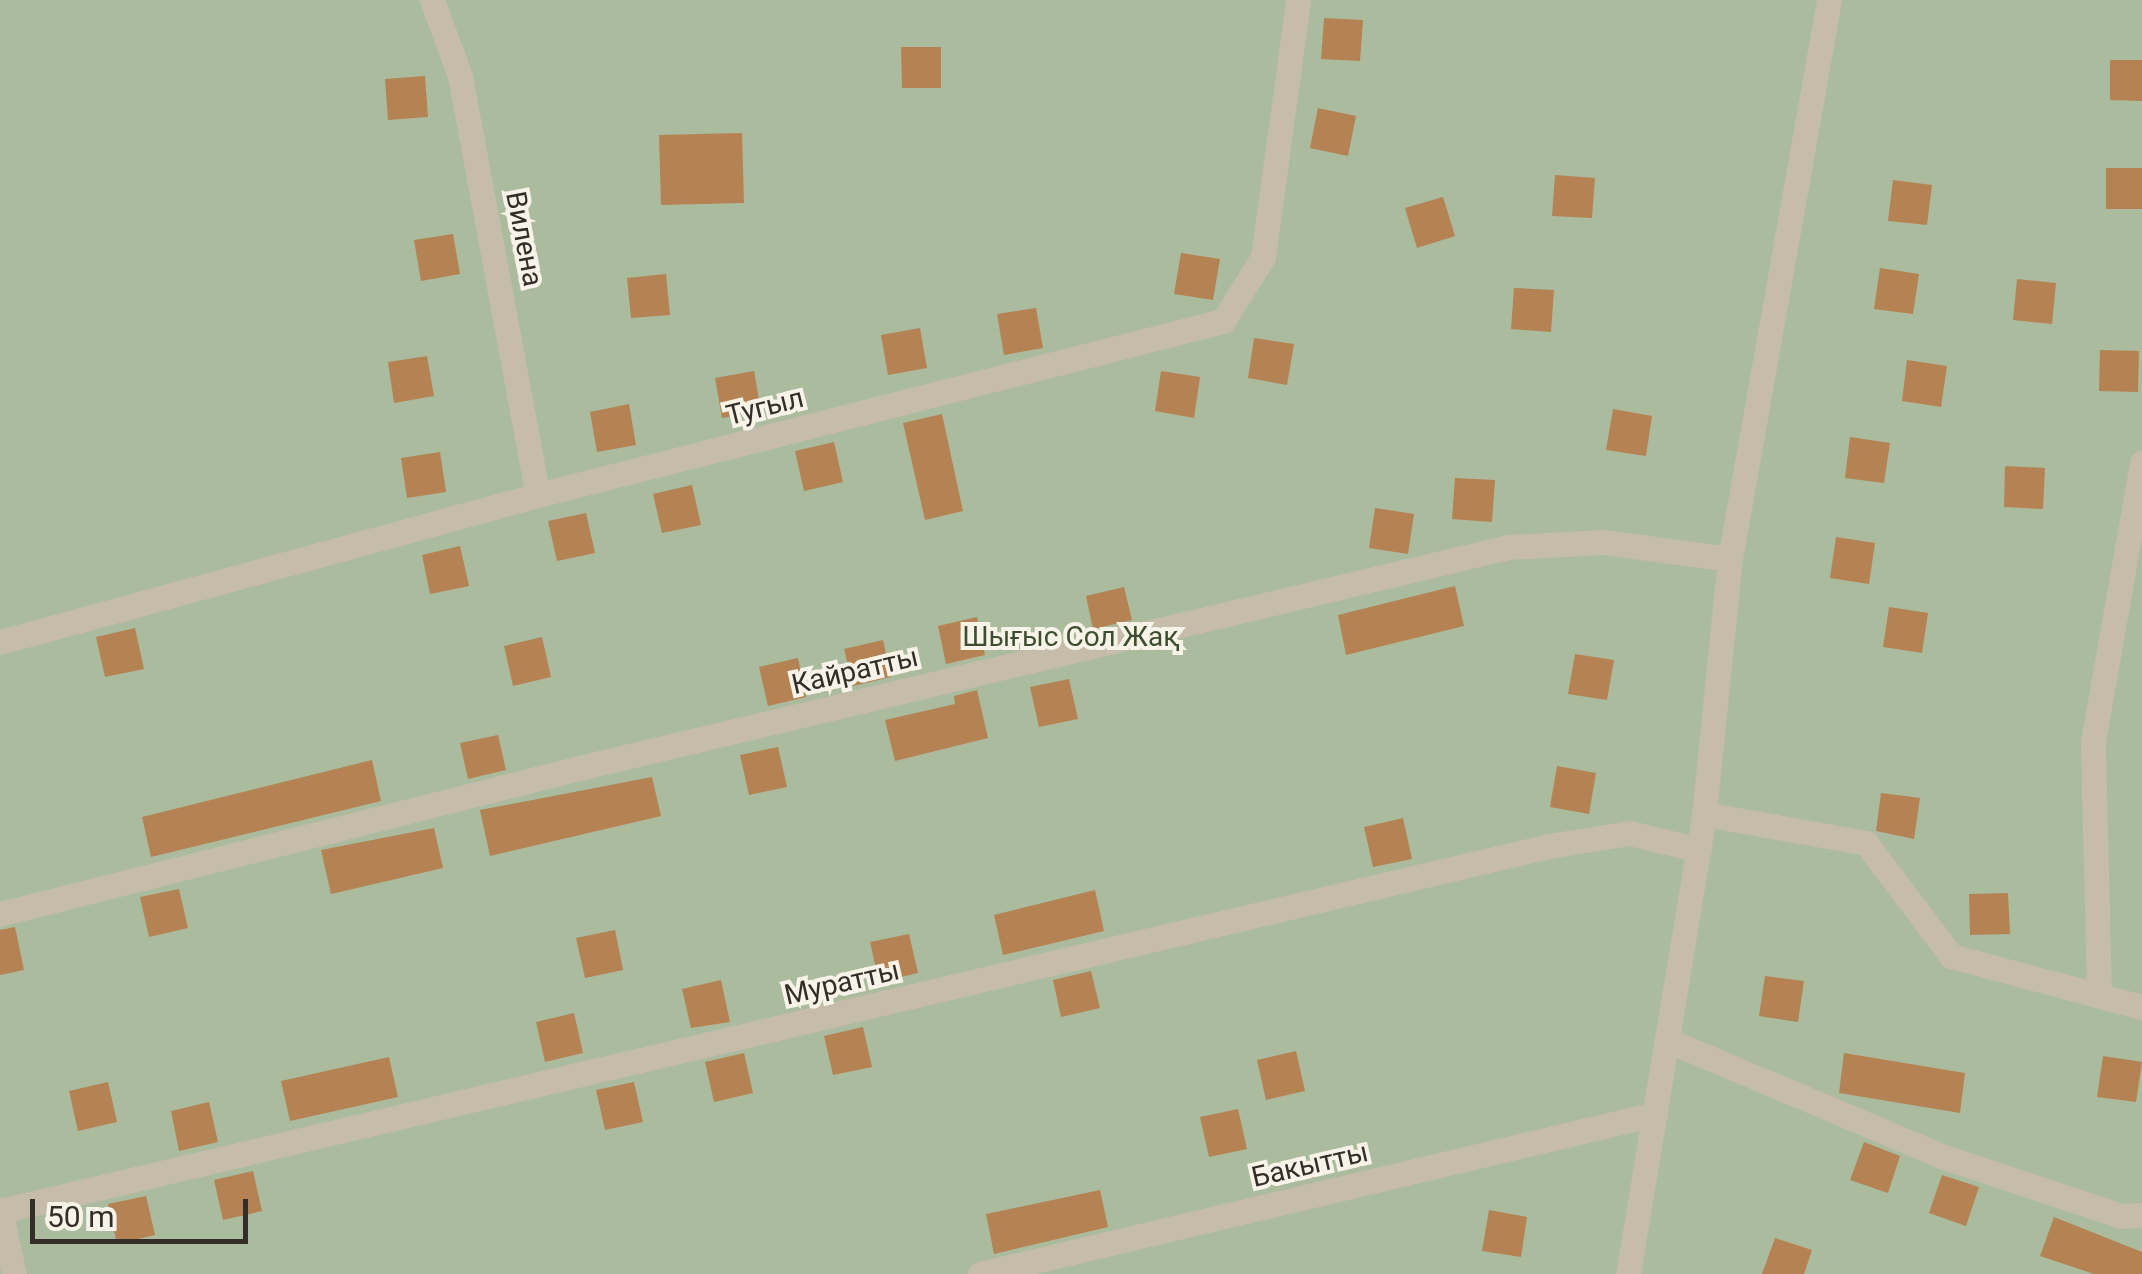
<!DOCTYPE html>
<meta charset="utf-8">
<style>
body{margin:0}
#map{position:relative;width:2142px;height:1274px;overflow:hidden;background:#eeeadc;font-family:Roboto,sans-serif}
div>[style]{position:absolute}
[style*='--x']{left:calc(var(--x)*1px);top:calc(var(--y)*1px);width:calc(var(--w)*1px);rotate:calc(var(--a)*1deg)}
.green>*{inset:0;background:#abbb9e}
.building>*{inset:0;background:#b58253}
.minor>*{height:25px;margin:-12.5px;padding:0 12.5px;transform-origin:12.5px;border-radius:12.5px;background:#c5bcaa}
span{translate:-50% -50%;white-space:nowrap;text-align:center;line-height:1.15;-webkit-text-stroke:8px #f7f3e8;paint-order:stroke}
.street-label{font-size:28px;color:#332e28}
.park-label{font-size:28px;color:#3c4e2f}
.scale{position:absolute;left:30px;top:1199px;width:218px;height:45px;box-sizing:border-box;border:5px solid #332e28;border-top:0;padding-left:12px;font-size:30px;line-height:35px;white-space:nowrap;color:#332e28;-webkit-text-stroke:8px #f7f3e8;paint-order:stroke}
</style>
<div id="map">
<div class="green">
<div style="clip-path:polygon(0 0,2142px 0,2142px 1274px,0 1274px)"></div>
</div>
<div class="building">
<div style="clip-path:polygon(1324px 18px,1363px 20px,1360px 61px,1321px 59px)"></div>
<div style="clip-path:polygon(901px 47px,941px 47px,941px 88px,902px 88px)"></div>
<div style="clip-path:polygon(2110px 60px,2142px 60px,2142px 101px,2110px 100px)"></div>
<div style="clip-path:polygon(425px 76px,428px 117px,388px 120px,385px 79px)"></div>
<div style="clip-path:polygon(1318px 108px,1356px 116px,1348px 156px,1310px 148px)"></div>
<div style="clip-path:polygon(742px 133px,744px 203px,661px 205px,659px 135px)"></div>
<div style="clip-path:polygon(2106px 168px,2142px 168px,2142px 209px,2106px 209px)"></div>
<div style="clip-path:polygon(1555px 175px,1595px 178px,1592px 218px,1552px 216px)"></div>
<div style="clip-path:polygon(1893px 180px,1932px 185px,1927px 225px,1888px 221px)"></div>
<div style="clip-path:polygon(1443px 197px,1455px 236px,1417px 248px,1405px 208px)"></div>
<div style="clip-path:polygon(453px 234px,460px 274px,421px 281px,414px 240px)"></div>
<div style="clip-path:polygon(1181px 253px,1220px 259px,1213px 300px,1174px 294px)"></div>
<div style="clip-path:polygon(1880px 268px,1919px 274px,1913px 314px,1874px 309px)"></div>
<div style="clip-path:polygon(666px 274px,670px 315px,631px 318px,627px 278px)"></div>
<div style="clip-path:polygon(2017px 279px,2056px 283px,2052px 324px,2013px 320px)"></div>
<div style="clip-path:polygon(1514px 288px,1554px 290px,1551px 332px,1511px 329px)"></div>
<div style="clip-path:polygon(1036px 308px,1043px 348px,1004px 355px,997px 314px)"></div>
<div style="clip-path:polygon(920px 328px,927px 368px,888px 375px,881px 335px)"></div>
<div style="clip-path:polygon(1254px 338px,1294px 344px,1287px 385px,1248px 378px)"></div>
<div style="clip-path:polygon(2100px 350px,2139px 351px,2138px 392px,2099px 391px)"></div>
<div style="clip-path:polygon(427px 356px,434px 396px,394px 403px,388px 362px)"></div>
<div style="clip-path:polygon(1907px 360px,1947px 366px,1941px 407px,1902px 401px)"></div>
<div style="clip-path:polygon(754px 371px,761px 411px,722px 418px,715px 378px)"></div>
<div style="clip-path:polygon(1161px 371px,1200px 377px,1194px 418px,1155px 411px)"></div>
<div style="clip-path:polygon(629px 404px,636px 445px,597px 452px,590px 412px)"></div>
<div style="clip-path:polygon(1613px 409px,1652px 416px,1646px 456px,1606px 450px)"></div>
<div style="clip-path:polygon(942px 414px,963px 511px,925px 520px,903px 423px)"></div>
<div style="clip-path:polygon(1850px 437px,1890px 443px,1884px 483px,1845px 478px)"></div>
<div style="clip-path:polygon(834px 442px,843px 482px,804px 491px,795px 451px)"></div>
<div style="clip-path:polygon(440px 452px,446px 492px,407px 498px,401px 458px)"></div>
<div style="clip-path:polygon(2005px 466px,2045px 468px,2043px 509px,2004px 507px)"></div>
<div style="clip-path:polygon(1455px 478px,1495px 480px,1492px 522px,1452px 519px)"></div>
<div style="clip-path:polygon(692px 485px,701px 525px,662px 533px,653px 494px)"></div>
<div style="clip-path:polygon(1375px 508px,1414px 514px,1408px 554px,1369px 548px)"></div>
<div style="clip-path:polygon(586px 513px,595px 553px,557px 561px,548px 521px)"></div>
<div style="clip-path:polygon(1836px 537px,1875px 543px,1869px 584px,1830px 578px)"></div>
<div style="clip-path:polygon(460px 546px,469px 586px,430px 594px,422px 555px)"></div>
<div style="clip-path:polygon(1455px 586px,1464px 626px,1346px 655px,1338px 615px)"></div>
<div style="clip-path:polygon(1124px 587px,1132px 620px,1093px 629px,1086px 596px)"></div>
<div style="clip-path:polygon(1889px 607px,1928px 613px,1922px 653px,1883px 647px)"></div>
<div style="clip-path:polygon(977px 617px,985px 655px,946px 664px,938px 626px)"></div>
<div style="clip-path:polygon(135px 628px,144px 669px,105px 677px,96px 637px)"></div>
<div style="clip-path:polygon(542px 637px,551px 677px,513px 686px,504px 646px)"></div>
<div style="clip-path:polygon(883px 640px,891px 677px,853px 686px,844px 649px)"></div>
<div style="clip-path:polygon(1575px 654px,1614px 660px,1607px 700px,1568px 694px)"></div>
<div style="clip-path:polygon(798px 658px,806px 697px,768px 706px,759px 667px)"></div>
<div style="clip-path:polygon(1069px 679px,1078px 719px,1039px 727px,1030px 687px)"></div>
<div style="clip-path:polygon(977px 690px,988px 738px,895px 761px,885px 720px,955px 704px,954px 696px)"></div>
<div style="clip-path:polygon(498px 735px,506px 770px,468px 779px,460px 743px)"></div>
<div style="clip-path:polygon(778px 747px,787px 787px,749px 795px,740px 755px)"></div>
<div style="clip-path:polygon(372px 760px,381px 801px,151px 857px,142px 817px)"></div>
<div style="clip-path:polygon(1557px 766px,1596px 773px,1589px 814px,1550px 807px)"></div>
<div style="clip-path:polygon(652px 777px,661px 816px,490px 856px,480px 810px)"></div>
<div style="clip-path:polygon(1881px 793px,1920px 798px,1914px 839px,1876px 831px)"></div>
<div style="clip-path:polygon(1403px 818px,1412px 859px,1373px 867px,1364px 827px)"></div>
<div style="clip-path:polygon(434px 828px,443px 868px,331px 894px,321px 850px)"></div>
<div style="clip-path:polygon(179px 889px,188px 928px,149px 937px,140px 897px)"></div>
<div style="clip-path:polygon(1095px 890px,1104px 931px,1003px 955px,994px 915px)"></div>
<div style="clip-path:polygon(2008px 893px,2010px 934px,1970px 935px,1969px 894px)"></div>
<div style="clip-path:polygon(15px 927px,24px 970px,0 975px,0 930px)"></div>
<div style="clip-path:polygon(615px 930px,623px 970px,585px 978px,576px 938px)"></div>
<div style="clip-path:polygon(909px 934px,918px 973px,879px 982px,870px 942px)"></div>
<div style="clip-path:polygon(1091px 971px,1100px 1008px,1061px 1017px,1053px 980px)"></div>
<div style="clip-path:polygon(1765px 976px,1804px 981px,1798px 1022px,1759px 1016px)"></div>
<div style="clip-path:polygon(721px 980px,730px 1022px,691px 1028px,682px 989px)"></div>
<div style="clip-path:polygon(574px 1013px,583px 1053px,545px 1062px,536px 1022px)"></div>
<div style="clip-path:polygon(863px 1027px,872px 1067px,833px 1075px,824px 1036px)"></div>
<div style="clip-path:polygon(1296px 1051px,1305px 1091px,1266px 1100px,1257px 1060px)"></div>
<div style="clip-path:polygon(744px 1053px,753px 1093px,714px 1102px,705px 1062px)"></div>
<div style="clip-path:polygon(1844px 1053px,1965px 1073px,1960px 1113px,1839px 1093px)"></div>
<div style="clip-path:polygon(2103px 1056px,2142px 1062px,2136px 1102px,2097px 1097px)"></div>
<div style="clip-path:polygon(389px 1057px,398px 1097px,290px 1121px,281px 1081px)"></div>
<div style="clip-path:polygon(108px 1082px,117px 1122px,78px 1131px,69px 1091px)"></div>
<div style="clip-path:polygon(634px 1082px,643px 1122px,605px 1130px,596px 1090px)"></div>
<div style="clip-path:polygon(209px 1102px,218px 1142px,179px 1151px,171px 1111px)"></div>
<div style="clip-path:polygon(1238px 1109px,1247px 1149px,1209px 1157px,1200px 1117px)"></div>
<div style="clip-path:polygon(1864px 1142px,1900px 1156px,1888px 1193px,1850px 1180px)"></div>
<div style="clip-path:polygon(253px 1171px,262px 1211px,223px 1220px,214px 1180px)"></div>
<div style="clip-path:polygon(1942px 1175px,1979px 1187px,1966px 1226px,1929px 1213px)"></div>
<div style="clip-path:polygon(1100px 1190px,1108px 1227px,994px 1254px,986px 1214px)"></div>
<div style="clip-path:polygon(146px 1196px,155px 1235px,117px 1244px,108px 1204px)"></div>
<div style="clip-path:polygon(1489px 1210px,1527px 1217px,1521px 1257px,1482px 1251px)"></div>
<div style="clip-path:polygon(2054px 1217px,2142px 1252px,2142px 1274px,2094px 1274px,2040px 1256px)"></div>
<div style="clip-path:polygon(1775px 1238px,1812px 1250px,1804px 1274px,1762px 1274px)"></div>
</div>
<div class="minor">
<div style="--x:432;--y:0;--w:81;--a:69.8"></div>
<div style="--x:460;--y:76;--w:426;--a:79.5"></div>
<div style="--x:0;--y:642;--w:558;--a:-15.28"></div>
<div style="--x:538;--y:495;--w:707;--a:-14.25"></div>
<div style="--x:1223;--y:321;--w:75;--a:-58"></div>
<div style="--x:1263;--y:257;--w:259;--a:-82.2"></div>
<div style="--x:1704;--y:814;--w:165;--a:10.1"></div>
<div style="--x:1866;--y:843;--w:141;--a:53"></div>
<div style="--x:1951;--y:956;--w:198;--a:15"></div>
<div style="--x:0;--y:914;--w:593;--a:-14.15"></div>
<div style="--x:575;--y:769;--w:959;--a:-13.38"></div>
<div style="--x:1508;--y:547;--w:95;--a:-3"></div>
<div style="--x:1603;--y:542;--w:128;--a:7.6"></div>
<div style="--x:2099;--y:994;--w:253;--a:-91.4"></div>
<div style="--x:2093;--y:741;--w:283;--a:-80"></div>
<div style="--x:1667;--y:1040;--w:298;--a:22.9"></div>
<div style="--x:1941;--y:1156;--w:190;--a:18.4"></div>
<div style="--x:2121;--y:1216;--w:21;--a:-3"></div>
<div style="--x:0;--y:1210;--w:66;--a:77.7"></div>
<div style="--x:0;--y:1211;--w:1591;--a:-13.26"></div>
<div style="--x:1549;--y:846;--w:82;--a:-9.1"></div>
<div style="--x:1630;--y:833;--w:71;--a:13.8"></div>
<div style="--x:980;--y:1274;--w:694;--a:-13.34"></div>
<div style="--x:1628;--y:1274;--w:466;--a:-80.6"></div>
<div style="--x:1704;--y:814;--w:256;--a:-84.2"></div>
<div style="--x:1730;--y:559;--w:568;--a:-79.96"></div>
</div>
<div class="street-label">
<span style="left:524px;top:239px;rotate:79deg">Вилена</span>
<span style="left:765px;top:407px;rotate:-14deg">Тугыл</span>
<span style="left:855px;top:671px;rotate:-13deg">Кайратты</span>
<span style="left:842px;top:983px;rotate:-13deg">Муратты</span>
<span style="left:1310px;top:1165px;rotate:-13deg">Бакытты</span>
</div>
<div class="park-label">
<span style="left:1071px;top:637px">Шығыс Сол Жақ</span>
</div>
<div class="scale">50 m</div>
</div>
